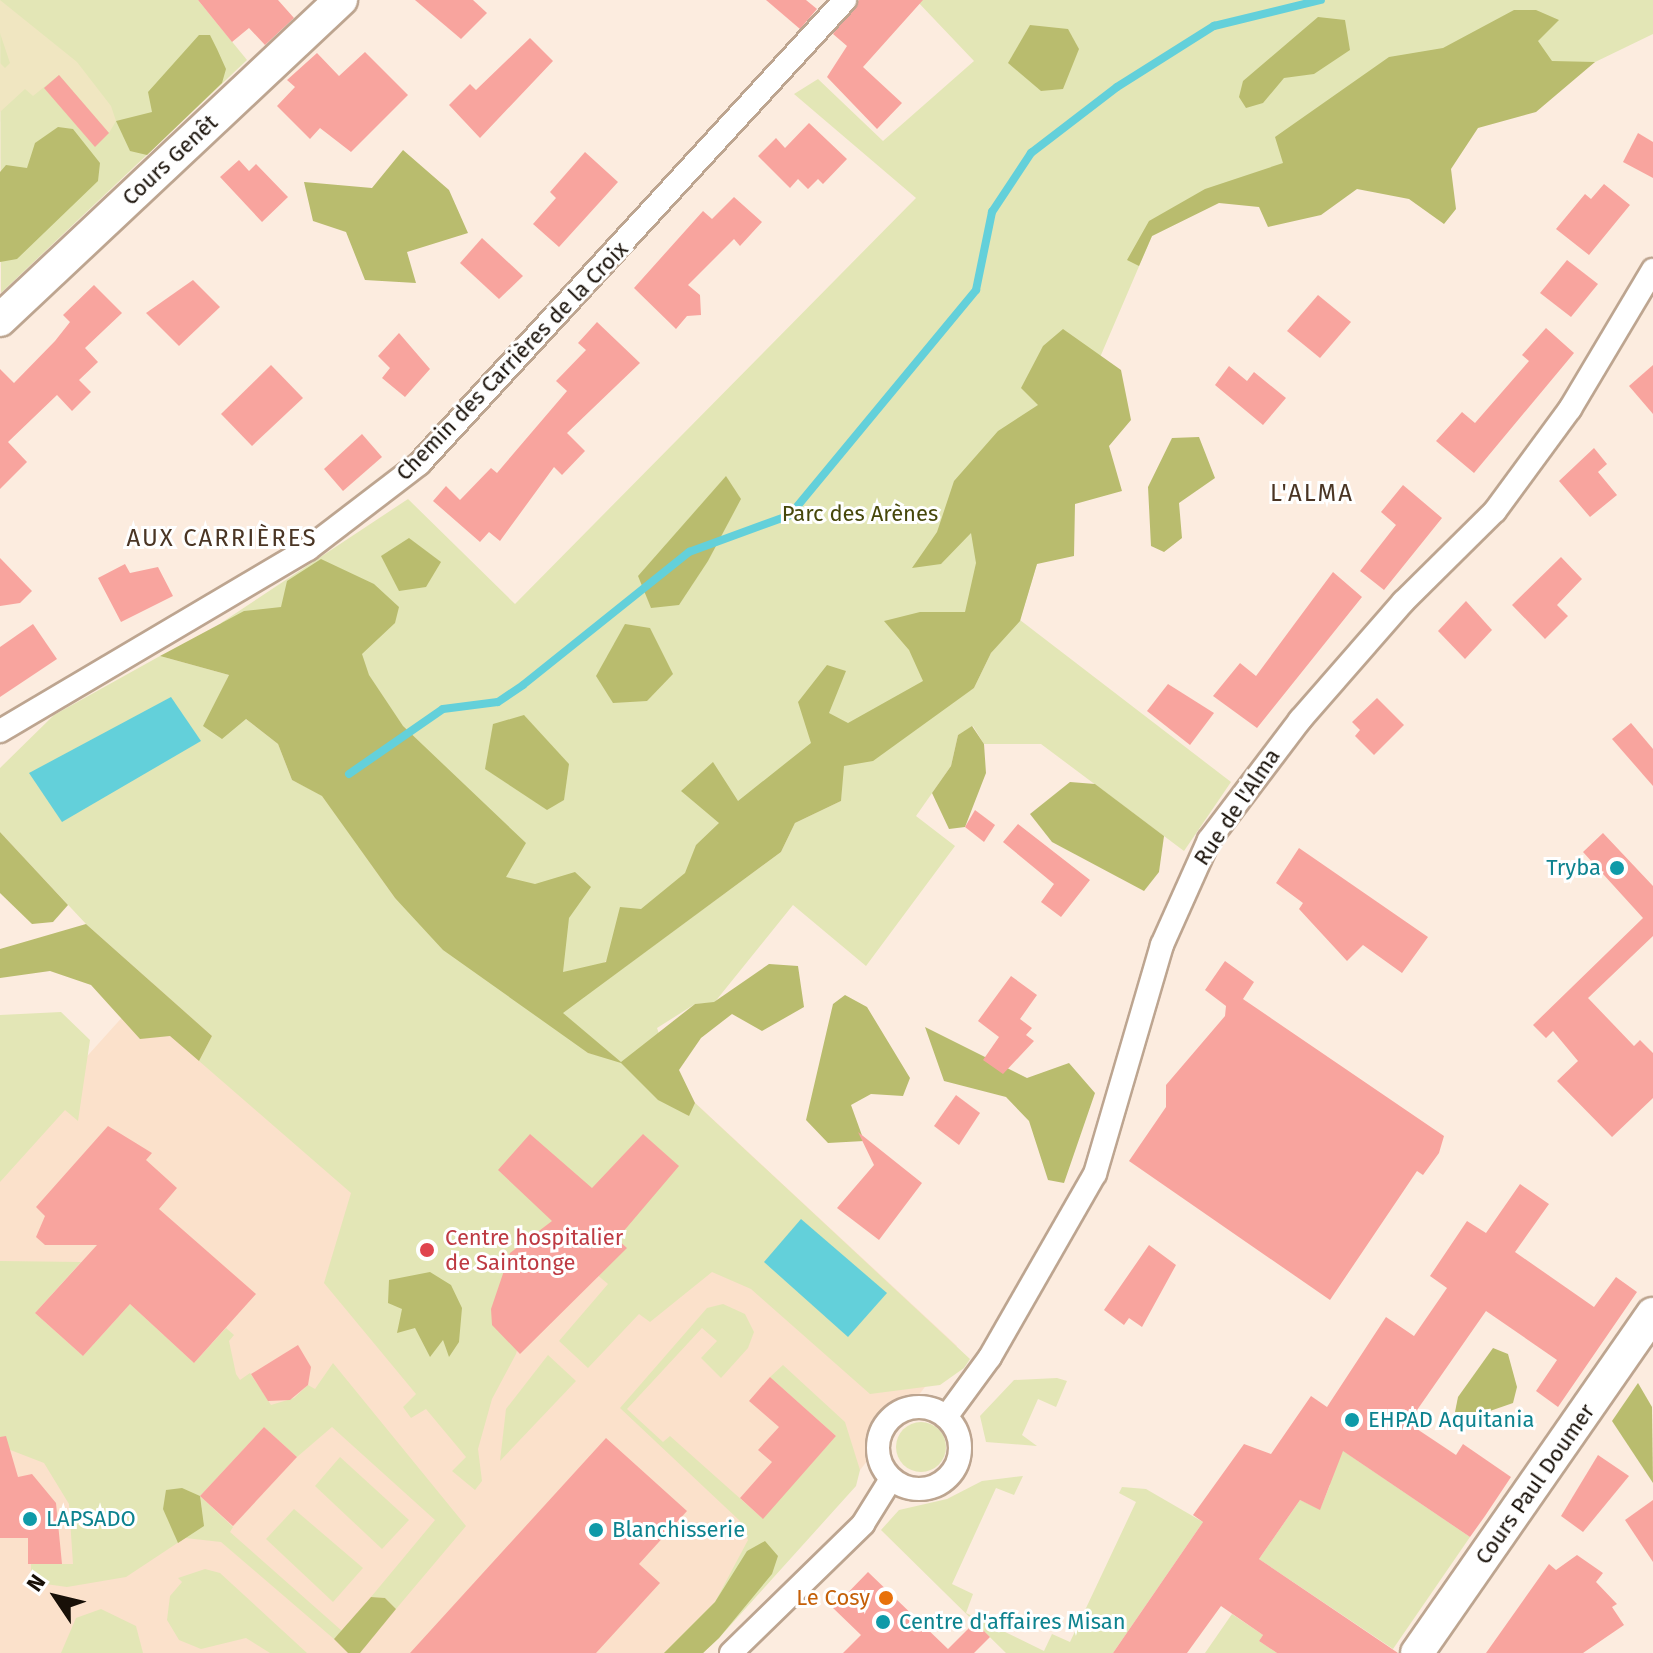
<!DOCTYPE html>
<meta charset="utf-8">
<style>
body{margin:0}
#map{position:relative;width:1653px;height:1653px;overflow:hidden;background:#fcecdf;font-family:"Fira Sans",sans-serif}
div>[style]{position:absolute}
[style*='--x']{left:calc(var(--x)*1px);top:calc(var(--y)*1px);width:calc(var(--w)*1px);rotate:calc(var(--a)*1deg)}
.built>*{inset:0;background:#fbe1cb}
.green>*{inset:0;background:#e3e6b6}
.round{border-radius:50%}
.forest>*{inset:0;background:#b9bc6e}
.sand>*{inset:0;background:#f0e6c1}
.water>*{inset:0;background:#63d0da}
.stream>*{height:8px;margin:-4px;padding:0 4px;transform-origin:4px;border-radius:4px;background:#63d0da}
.building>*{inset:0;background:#f8a49e}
.roads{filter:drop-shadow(2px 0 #bda590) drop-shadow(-2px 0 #bda590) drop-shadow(0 2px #bda590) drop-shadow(0 -2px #bda590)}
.street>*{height:22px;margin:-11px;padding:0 11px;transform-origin:11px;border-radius:11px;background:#fff}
.street>.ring{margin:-11px;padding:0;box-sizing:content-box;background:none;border:22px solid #fff;border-radius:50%}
.secondary>*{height:32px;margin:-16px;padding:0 16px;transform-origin:16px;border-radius:16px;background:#fff}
.dots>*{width:22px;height:22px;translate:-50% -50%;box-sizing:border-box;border:4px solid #fff;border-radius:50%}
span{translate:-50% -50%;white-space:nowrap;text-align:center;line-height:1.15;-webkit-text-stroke:6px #fff;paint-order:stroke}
.street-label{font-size:22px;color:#181008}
.park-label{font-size:22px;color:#46470a}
.culture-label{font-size:22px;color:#0d838f}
.right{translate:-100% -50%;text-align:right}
.left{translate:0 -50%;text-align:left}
.health-label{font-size:22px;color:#be3a42}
.food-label{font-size:22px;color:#c56008}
.neighbourhood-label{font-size:24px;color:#4a3524;letter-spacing:2px}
.north{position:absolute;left:16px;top:1557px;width:80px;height:80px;-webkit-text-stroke:6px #fff;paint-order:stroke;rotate:305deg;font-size:22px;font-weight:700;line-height:32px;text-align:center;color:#181008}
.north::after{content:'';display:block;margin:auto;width:28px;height:36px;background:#181008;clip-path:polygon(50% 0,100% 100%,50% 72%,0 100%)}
</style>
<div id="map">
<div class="built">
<div style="clip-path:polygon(341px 774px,957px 1346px,803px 1543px,703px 1653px,0 1653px,0 1153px)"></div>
</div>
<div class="green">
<div style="clip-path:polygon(0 0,198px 0,247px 60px,1px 293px)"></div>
<div style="clip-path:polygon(evenodd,916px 0,1653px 0,1653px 34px,1527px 95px,1219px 202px,1152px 236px,1098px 362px,1020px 620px,1231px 782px,1184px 851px,1041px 744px,984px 744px,973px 726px,958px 735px,951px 766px,916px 816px,955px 846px,866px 966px,793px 905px,714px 1003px,695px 1004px,657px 1028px,688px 1116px,695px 1103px,970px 1359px,964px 1368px,940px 1385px,870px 1394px,751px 1289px,712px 1272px,650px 1322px,639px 1314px,588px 1368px,559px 1341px,608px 1284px,595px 1273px,534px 1284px,516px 1354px,492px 1399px,478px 1449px,482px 1481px,475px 1490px,452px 1471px,466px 1457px,426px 1409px,411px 1418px,403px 1407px,416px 1394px,324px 1283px,351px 1193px,199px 1061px,212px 1036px,86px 924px,0 832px,0 768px,54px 715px,160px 656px,229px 675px,204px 726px,246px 719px,278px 744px,292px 780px,322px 795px,395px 898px,588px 1053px,619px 1061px,562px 1013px,781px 852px,795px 823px,841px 801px,842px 767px,555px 1003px,221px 623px,408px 499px,515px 604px,916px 198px,794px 94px,818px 79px,883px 141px,974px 61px,916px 0,1014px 626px,991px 653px,974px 688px,924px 720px,1014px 626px)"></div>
<div style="clip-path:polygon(61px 1012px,90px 1040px,78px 1121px,65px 1110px,0 1182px,0 1015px)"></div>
<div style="clip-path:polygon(0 1261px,81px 1262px,35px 1313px,83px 1356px,130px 1304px,194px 1363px,226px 1328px,234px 1335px,229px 1341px,236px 1374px,240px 1380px,250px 1373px,271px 1405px,294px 1398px,308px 1385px,315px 1389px,333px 1363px,466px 1526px,396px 1609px,385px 1598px,371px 1597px,435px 1520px,332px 1427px,297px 1457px,264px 1427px,200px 1496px,233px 1527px,230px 1532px,342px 1631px,334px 1639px,221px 1542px,185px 1538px,126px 1577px,67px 1587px,31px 1582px,31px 1564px,73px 1564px,69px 1504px,44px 1463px,0 1446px)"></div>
<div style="clip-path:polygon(723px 1304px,745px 1314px,754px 1332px,748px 1348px,721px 1378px,701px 1358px,717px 1341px,702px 1328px,627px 1409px,663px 1442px,670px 1436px,762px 1518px,836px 1436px,770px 1377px,783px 1365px,845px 1422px,860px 1470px,856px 1486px,719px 1638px,703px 1653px,664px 1653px,715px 1602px,748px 1540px,740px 1521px,620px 1408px,707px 1308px)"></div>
<div style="clip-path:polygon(548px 1355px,576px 1381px,500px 1461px,506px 1409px)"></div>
<div style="clip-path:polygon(1057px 1378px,1067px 1381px,1056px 1407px,1038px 1399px,1022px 1435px,1037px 1446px,986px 1442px,980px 1416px,1014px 1380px)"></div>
<div class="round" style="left:896px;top:1422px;width:50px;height:50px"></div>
<div style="clip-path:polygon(1336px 1446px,1470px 1537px,1393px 1649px,1259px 1559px,1300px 1500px,1320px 1509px,1330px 1485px,1315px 1477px)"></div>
<div style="clip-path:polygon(340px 1457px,409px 1520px,382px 1549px,315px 1486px)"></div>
<div style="clip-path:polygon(1023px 1476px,1014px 1495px,996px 1488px,952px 1584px,973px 1594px,966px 1613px,1044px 1651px,1052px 1634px,1070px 1642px,1136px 1502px,1119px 1493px,1122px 1487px,1146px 1489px,1203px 1522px,1113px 1653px,1006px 1653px,881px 1530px,899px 1510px,947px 1499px,982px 1481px)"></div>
<div style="clip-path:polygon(294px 1509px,363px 1568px,333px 1602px,266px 1539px)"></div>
<div style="clip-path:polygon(205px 1569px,220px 1573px,307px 1653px,270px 1653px,246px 1638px,201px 1649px,179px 1640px,167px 1620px,170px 1596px,182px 1582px,178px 1578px)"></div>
<div style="clip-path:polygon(101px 1609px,136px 1626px,143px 1653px,61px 1653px,76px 1618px)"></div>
<div style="clip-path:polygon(1232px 1614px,1263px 1635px,1259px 1641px,1277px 1653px,1205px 1653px)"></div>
</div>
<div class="forest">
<div style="clip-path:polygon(1514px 10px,1536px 10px,1559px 20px,1538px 41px,1552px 61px,1595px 62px,1536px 112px,1478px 128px,1451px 169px,1456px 209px,1444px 224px,1409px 199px,1357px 189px,1321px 215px,1268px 227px,1259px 207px,1219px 203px,1152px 236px,1139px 266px,1127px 260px,1149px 221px,1205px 189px,1283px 163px,1275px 137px,1389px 57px,1443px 48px)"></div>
<div style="clip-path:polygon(1318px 17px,1345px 20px,1350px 50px,1314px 74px,1284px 78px,1263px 103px,1246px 108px,1239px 97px,1243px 81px)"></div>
<div style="clip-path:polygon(1030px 25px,1068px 29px,1079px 49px,1063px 89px,1041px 91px,1008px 63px)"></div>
<div style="clip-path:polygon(199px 35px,210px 35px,217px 49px,226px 69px,222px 83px,147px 155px,130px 151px,116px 121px,152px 112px,148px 92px)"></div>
<div style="clip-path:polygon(58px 127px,73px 129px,100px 163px,98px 181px,17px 259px,0 262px,0 172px,6px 165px,27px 168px,35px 143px)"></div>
<div style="clip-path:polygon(403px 150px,449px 190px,468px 233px,407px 252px,416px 283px,365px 280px,346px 232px,313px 221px,304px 182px,372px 188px)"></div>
<div style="clip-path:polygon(1063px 329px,1121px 370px,1131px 420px,1109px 446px,1122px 491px,1075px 504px,1074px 556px,1037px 564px,1020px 621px,991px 653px,974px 688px,873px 761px,844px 766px,841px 801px,795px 823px,781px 852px,563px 1013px,621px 1062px,695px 1004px,714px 1002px,769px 964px,798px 966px,804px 1007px,762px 1031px,732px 1014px,701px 1038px,679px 1070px,695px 1103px,689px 1116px,658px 1100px,621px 1063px,588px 1053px,443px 950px,395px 898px,322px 796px,292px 780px,278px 744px,246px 719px,222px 739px,203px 726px,229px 675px,160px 656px,244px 611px,281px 607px,287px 581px,321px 559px,374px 584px,399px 607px,395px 623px,362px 654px,369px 675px,403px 726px,526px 843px,506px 877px,535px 884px,575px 872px,591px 887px,569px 918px,563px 972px,606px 962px,620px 907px,641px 909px,685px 873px,696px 845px,719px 823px,681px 791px,713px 762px,738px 801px,811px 743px,798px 702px,827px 665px,846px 671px,829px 713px,848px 723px,923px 681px,909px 650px,884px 621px,920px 612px,965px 612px,976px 563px,971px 533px,941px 564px,912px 568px,937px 532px,954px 481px,998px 431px,1038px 405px,1021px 388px,1043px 346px)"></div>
<div style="clip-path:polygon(1199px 437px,1215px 478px,1179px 503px,1182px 538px,1164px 552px,1151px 546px,1148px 487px,1172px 438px)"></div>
<div style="clip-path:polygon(726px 476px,741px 499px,708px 561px,679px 605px,651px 608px,638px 576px)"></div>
<div style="clip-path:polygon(409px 538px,441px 562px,426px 587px,399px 591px,381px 556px)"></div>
<div style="clip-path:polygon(625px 624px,650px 628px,673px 674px,647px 701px,613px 703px,596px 676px)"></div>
<div style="clip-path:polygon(524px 715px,569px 764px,564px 800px,547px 810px,485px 769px,493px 724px)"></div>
<div style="clip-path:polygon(972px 726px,984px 744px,986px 773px,965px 827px,949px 829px,932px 793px,951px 766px,958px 735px)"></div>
<div style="clip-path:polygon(1070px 782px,1095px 784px,1164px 836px,1159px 872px,1144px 891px,1052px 842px,1030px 814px)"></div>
<div style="clip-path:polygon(0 832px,68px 905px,53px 922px,32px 924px,0 893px)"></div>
<div style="clip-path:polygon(86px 924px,212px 1036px,199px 1061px,170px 1036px,140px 1039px,91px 985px,50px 971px,0 978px,0 949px)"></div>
<div style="clip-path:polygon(845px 995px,867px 1007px,910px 1078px,903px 1096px,871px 1094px,851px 1105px,864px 1141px,828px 1143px,806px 1120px,833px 1004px)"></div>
<div style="clip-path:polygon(925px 1027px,1027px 1078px,1069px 1063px,1095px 1093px,1064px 1183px,1048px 1180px,1029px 1121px,1006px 1097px,944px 1081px)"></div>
<div style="clip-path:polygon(430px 1272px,451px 1285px,462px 1308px,459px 1342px,449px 1357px,443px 1340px,430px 1357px,415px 1328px,397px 1333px,402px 1309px,388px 1303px,389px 1280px)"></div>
<div style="clip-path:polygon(1493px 1348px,1508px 1354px,1517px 1387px,1513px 1403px,1464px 1420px,1455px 1412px,1458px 1397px)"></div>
<div style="clip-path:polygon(1638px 1383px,1652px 1407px,1653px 1483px,1612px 1421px)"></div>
<div style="clip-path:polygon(182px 1488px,200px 1496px,204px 1526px,178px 1543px,163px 1509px,166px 1490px)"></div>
<div style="clip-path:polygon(765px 1541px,778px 1556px,772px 1574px,719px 1638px,703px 1653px,664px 1653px,715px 1602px,747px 1551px)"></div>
<div style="clip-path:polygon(371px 1597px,385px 1598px,396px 1609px,360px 1653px,348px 1653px,334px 1639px)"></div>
</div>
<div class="sand">
<div style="clip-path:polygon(0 0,77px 62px,111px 106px,116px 121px,109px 133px,59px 75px,33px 96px,25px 89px,0 112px,0 63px,5px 68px,10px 63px,0 33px)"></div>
</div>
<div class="water">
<div style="clip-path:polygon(171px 697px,201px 741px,62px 822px,29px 773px)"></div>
<div style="clip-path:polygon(801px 1219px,887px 1293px,848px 1337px,764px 1262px)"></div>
</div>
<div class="stream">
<div style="--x:349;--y:774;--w:114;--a:-34.7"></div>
<div style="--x:443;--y:709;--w:55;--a:-7.3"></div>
<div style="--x:498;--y:702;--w:30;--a:-34"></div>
<div style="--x:523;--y:685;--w:213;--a:-38.7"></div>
<div style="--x:689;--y:552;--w:108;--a:-20.1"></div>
<div style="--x:790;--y:515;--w:292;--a:-50.4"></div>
<div style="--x:976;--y:290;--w:80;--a:-78.4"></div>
<div style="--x:992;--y:212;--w:71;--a:-56.5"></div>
<div style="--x:1031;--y:153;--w:108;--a:-37.5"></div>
<div style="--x:1117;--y:87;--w:115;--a:-32.2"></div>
<div style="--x:1214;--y:26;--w:110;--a:-13.7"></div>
</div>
<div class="building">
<div style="clip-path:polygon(198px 0,278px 0,294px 18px,265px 45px,249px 28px,232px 42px)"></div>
<div style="clip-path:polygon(415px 0,473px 0,487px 13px,461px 39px)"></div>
<div style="clip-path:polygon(766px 0,806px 0,817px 9px,800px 29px)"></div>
<div style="clip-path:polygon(859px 0,923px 0,863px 67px,902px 103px,877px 129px,827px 77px,847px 46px,833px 34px)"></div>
<div style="clip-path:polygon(530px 38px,553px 61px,480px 138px,449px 105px,470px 84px,476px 90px)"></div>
<div style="clip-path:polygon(365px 52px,408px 95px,351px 152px,320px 128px,310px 139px,277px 106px,295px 87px,287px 80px,317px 53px,339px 76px)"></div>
<div style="clip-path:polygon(59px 75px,109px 133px,95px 147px,44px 88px)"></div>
<div style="clip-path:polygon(809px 123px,847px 159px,823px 184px,818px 179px,808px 189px,798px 179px,790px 188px,758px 156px,776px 138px,785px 148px)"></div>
<div style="clip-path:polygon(1638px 133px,1653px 142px,1653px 178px,1623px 162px)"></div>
<div style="clip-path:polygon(585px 152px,618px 182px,559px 247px,533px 224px,556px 198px,550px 192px)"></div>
<div style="clip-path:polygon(239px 160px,249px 171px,256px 164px,288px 197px,262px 222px,220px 177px)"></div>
<div style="clip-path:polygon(1604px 184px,1630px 205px,1589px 255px,1556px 229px,1585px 194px,1591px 199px)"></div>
<div style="clip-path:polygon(734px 197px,762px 222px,740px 246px,734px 239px,688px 285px,700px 295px,701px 315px,687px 316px,676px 329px,634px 288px,703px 211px,712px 219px)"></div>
<div style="clip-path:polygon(482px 238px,523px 276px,499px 299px,460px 263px)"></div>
<div style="clip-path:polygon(1567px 260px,1598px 284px,1571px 317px,1540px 293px)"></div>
<div style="clip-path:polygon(193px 280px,220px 307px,179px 346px,146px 313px)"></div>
<div style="clip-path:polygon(94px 285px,122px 313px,85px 348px,98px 362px,79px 380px,91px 392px,72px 411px,57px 395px,8px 442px,27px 462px,0 489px,0 369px,14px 383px,55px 341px,70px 322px,63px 315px)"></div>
<div style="clip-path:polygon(1318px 295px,1351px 322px,1320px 358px,1287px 331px)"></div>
<div style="clip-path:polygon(597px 322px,640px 363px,567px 433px,585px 451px,562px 475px,554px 467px,500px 541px,489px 532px,480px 542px,433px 501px,446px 486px,460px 500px,491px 468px,497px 473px,567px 391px,556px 381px,586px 350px,578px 343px)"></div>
<div style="clip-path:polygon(1546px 328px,1574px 353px,1474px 473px,1436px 441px,1462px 412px,1475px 423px,1529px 361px,1522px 355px)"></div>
<div style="clip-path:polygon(399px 333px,430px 369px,405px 397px,382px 378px,390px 368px,378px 356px)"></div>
<div style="clip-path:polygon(271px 365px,303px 398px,252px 446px,221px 414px)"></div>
<div style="clip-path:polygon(1653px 365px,1653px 414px,1629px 386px)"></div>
<div style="clip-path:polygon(1229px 366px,1247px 381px,1254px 372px,1286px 398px,1263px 425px,1215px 385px)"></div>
<div style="clip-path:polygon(362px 434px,382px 457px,343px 491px,324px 469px)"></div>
<div style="clip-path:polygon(1594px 448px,1607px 464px,1598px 472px,1617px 495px,1590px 517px,1559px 481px)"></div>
<div style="clip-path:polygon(1403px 485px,1442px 518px,1384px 590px,1360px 571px,1396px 525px,1381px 512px)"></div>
<div style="clip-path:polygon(1561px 557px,1582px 579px,1557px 605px,1568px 616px,1545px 639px,1512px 605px)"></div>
<div style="clip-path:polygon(0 558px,32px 591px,20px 603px,0 606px)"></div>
<div style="clip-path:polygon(125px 564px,130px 573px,158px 567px,173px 596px,121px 622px,98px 578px)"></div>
<div style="clip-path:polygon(1333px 572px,1362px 597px,1257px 728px,1213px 696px,1240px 663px,1256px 676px)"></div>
<div style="clip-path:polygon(1466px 601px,1492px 630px,1465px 659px,1438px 631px)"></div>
<div style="clip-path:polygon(33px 624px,57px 659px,0 697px,0 647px)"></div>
<div style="clip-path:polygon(1168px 684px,1214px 713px,1190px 745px,1147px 711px)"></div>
<div style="clip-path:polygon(1377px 698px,1404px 725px,1374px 755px,1355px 736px,1360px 730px,1352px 722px)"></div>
<div style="clip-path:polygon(1631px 723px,1653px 749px,1653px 786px,1612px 739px)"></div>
<div style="clip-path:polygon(975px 810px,995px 825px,984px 842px,965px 827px)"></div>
<div style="clip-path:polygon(1018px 824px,1090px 880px,1061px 917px,1041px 902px,1054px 884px,1003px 842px)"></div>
<div style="clip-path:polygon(1603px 833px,1653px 886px,1653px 936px,1588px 998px,1634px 1046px,1640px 1040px,1653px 1053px,1653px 1098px,1612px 1137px,1557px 1081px,1578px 1061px,1553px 1031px,1546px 1038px,1533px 1025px,1643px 918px,1583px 852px)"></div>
<div style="clip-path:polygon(1299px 848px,1428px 937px,1402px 973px,1363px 945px,1347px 961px,1299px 909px,1303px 903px,1276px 883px)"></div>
<div style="clip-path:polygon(1225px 961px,1254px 982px,1243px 999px,1444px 1136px,1439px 1153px,1423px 1175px,1417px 1171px,1330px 1300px,1129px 1161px,1166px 1107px,1166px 1085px,1225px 1016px,1226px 1006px,1205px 990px)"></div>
<div style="clip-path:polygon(1011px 976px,1037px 995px,1020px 1019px,1032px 1028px,1026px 1035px,1034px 1041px,1003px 1074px,983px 1060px,999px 1037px,978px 1021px)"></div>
<div style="clip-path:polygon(956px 1095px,980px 1113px,959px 1145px,934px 1126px)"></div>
<div style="clip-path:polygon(108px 1126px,152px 1153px,146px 1160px,177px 1188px,159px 1209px,256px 1294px,194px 1363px,130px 1304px,83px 1356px,35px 1313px,97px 1245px,45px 1245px,36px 1237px,45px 1216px,36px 1207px)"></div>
<div style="clip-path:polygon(858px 1132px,922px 1183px,879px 1240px,837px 1208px,874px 1165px)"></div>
<div style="clip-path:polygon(530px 1134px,592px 1188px,643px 1134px,679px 1166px,617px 1239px,627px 1248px,520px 1354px,492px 1325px,491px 1309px,510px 1253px,552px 1221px,498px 1170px)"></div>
<div style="clip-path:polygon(1520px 1184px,1549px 1204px,1515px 1252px,1594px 1307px,1616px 1277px,1637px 1292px,1558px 1407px,1536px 1391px,1557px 1360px,1486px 1311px,1408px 1423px,1456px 1455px,1463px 1444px,1511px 1477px,1485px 1516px,1470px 1537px,1343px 1451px,1320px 1510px,1300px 1500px,1259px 1559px,1398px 1653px,1277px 1653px,1259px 1641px,1263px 1635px,1221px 1606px,1187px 1653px,1113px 1653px,1203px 1522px,1193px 1515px,1244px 1444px,1271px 1454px,1311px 1396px,1327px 1407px,1386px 1317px,1414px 1336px,1447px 1288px,1430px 1276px,1467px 1221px,1486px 1233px)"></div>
<div style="clip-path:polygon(1149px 1245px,1176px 1265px,1142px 1327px,1129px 1318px,1124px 1325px,1104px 1310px)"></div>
<div style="clip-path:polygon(298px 1345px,311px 1367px,308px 1385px,290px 1400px,268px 1401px,251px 1374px)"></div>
<div style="clip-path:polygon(770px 1377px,836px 1436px,763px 1519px,740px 1498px,772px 1462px,758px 1450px,779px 1427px,749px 1401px)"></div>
<div style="clip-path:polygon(264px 1427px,297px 1457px,233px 1526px,200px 1496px)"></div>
<div style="clip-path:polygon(6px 1436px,18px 1477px,32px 1474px,56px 1503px,62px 1564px,28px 1564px,28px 1538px,0 1538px,0 1437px)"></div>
<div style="clip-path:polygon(606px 1438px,687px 1511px,639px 1564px,660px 1583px,596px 1653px,410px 1653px)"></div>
<div style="clip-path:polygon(1598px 1455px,1629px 1476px,1583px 1532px,1561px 1516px)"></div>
<div style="clip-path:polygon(1653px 1500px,1653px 1562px,1625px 1520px)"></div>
<div style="clip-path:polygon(1577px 1555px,1603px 1573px,1596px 1582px,1617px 1604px,1612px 1607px,1624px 1625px,1583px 1653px,1486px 1653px,1549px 1564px,1556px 1570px)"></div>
<div style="clip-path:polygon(868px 1572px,948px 1649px,975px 1622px,990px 1637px,974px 1653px,843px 1653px,861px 1635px,833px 1608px)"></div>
</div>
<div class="roads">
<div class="street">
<div style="--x:0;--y:731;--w:358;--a:-30.6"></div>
<div style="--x:308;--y:549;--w:140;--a:-37.4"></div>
<div style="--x:419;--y:464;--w:630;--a:-47.44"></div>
<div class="ring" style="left:878px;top:1407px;width:60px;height:60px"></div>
<div style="--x:946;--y:1417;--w:74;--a:-53.7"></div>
<div style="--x:990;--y:1357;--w:211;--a:-60.2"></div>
<div style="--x:1095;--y:1174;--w:239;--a:-73.7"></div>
<div style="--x:1162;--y:945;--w:115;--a:-65.9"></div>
<div style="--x:1209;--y:840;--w:151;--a:-52.8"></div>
<div style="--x:1300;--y:720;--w:157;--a:-48.9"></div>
<div style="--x:1403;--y:602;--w:129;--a:-44.7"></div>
<div style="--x:1495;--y:511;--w:127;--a:-53.7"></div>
<div style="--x:1570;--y:409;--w:162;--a:-59.2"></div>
<div style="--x:731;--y:1653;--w:185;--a:-44.3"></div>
<div style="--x:863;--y:1524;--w:53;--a:-58.1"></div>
</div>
<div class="secondary">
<div style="--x:0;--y:320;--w:468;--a:-43.2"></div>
<div style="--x:1417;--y:1653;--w:413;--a:-55.2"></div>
</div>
</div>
<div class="dots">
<div style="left:1617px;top:868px;background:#0f9aa8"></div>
<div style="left:427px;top:1250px;background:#e0444e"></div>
<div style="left:1352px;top:1420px;background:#0f9aa8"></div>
<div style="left:30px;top:1519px;background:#0f9aa8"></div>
<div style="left:596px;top:1530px;background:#0f9aa8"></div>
<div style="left:886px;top:1598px;background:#e8710a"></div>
<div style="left:883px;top:1622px;background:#0f9aa8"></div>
</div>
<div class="street-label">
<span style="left:170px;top:160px;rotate:-43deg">Cours Genêt</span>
<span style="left:512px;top:361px;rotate:-46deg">Chemin des Carrières de la Croix</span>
<span style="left:1237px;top:807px;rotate:-56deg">Rue de l'Alma</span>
<span style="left:1535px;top:1484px;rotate:-55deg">Cours Paul Doumer</span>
</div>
<div class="park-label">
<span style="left:860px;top:514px">Parc des Arènes</span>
</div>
<div class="culture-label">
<span class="right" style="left:1601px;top:868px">Tryba</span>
<span class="left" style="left:1368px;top:1420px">EHPAD Aquitania</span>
<span class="left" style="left:46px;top:1519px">LAPSADO</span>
<span class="left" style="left:612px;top:1530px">Blanchisserie</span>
<span class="left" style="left:899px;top:1622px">Centre d'affaires Misan</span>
</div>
<div class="health-label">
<span class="left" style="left:445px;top:1250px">Centre hospitalier<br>de Saintonge</span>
</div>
<div class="food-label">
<span class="right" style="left:870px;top:1598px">Le Cosy</span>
</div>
<div class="neighbourhood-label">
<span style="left:1312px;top:494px">L'ALMA</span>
<span style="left:222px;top:539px">AUX CARRIÈRES</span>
</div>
<div class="north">N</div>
</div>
